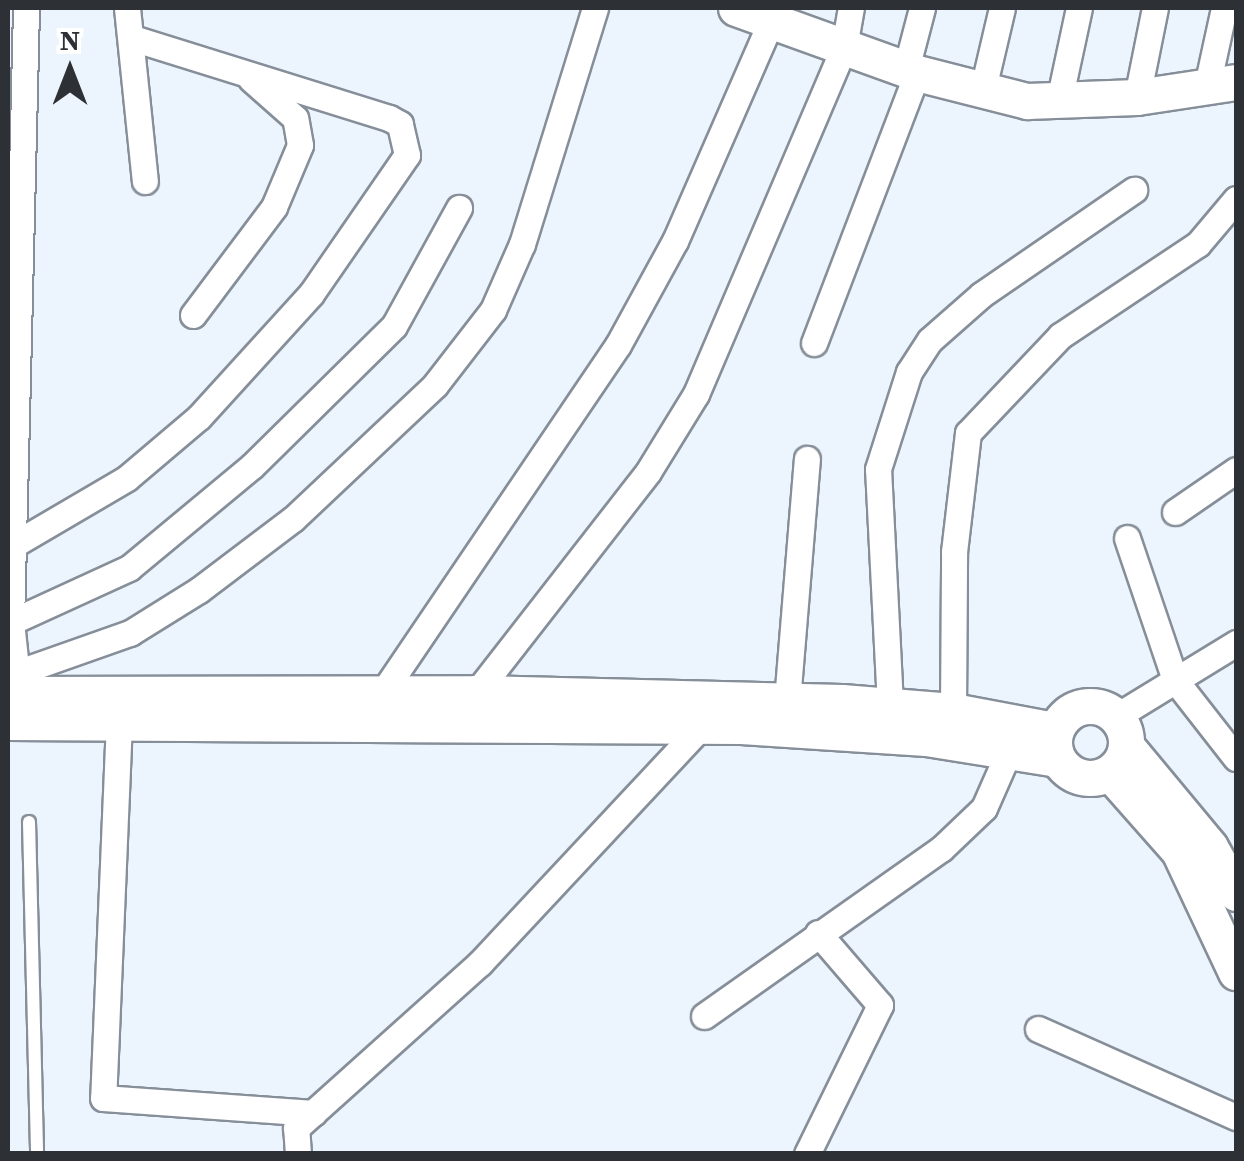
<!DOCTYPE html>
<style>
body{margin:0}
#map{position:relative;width:1244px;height:1161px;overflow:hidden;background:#ecf4fd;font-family:"Source Serif 4",serif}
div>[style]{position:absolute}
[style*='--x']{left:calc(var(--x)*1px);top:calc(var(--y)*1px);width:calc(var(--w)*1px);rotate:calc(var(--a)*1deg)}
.roads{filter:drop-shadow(2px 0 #868f99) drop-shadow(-2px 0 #868f99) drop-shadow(0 2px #868f99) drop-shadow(0 -2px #868f99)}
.lane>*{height:12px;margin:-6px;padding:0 6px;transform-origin:6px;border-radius:6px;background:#fff}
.street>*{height:25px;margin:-12.5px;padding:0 12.5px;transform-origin:12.5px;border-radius:12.5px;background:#fff}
.secondary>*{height:35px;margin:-17.5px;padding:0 17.5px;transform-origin:17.5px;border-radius:17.5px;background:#fff}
.secondary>.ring{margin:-17.5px;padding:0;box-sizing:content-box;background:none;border:35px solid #fff;border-radius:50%}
span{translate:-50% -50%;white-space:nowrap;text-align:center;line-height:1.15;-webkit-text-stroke:10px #fff;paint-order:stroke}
.frame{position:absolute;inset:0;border:10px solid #2d3136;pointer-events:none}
.north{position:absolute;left:20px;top:20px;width:100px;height:100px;-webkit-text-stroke:8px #fff;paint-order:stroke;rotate:0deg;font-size:28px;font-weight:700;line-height:40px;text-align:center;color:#2d3136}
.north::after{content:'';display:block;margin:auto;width:35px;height:45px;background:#2d3136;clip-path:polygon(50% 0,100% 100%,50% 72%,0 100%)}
</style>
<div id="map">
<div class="roads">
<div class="lane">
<div style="--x:29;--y:822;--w:332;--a:88.6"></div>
</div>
<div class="street">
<div style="--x:127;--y:8;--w:174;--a:84.1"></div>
<div style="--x:906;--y:69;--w:63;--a:-75.3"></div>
<div style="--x:1207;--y:86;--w:80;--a:-77.7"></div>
<div style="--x:982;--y:93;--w:87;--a:-76.8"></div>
<div style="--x:1137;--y:97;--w:91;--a:-78.6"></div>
<div style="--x:1059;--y:101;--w:95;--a:-77.9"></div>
<div style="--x:193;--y:315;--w:135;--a:-53.1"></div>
<div style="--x:274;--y:207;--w:67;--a:-67.2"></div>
<div style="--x:300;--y:145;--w:27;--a:-100"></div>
<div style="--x:295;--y:118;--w:59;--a:-138.4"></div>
<div style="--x:814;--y:343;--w:289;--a:-69.1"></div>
<div style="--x:1175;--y:512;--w:74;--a:-34.5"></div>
<div style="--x:1127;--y:538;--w:150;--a:71.3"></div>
<div style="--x:1175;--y:680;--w:99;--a:52"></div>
<div style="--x:13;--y:545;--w:132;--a:-30.4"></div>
<div style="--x:127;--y:478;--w:94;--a:-40.3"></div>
<div style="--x:199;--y:417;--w:166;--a:-47.7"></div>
<div style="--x:311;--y:294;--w:169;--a:-55.4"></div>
<div style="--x:407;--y:155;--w:32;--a:-103"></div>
<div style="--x:400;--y:124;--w:13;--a:-151"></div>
<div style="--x:389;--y:118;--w:269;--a:-162.7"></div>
<div style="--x:11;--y:622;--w:130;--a:-24.6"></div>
<div style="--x:129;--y:568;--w:160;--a:-39.7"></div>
<div style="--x:252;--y:466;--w:199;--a:-44.6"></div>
<div style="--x:394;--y:326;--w:135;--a:-61.2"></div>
<div style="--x:19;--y:672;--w:118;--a:-19.4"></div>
<div style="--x:130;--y:633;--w:81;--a:-31.9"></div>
<div style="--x:199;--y:590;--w:118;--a:-37.1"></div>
<div style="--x:293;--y:519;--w:195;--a:-43.3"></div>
<div style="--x:435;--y:385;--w:95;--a:-52.3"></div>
<div style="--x:493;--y:310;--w:72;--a:-66.3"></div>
<div style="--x:522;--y:244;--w:247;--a:-72.8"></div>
<div style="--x:18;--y:687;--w:65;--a:-96.1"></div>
<div style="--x:11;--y:622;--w:614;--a:-88.6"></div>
<div style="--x:383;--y:692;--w:419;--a:-55.9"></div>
<div style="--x:618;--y:345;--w:119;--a:-61.3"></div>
<div style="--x:675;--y:241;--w:254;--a:-66.4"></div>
<div style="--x:476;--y:693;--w:280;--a:-52.1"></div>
<div style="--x:648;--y:472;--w:92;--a:-58.4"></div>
<div style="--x:696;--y:394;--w:377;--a:-66.9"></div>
<div style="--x:844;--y:47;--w:40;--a:-80"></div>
<div style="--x:787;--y:701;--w:243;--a:-85.3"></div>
<div style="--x:890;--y:705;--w:236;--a:-92.9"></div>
<div style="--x:878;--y:469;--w:102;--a:-72.3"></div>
<div style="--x:909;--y:372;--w:38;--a:-57"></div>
<div style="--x:930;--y:340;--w:68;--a:-41.4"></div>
<div style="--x:981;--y:295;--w:186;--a:-34.5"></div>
<div style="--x:953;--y:711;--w:159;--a:-89.6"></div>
<div style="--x:954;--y:552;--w:120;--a:-83.3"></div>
<div style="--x:968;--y:433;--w:134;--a:-46.5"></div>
<div style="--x:1060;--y:336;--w:166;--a:-33.7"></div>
<div style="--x:1198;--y:244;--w:59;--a:-49.8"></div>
<div style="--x:1117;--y:716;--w:140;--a:-31.5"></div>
<div style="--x:119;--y:721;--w:377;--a:92.4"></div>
<div style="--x:103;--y:1098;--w:211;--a:4.1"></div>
<div style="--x:704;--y:1016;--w:290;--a:-35.2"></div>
<div style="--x:941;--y:849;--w:59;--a:-43.6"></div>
<div style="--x:984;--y:808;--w:62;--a:-66.3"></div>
<div style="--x:1038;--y:1029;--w:217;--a:24"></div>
<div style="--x:298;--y:1154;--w:26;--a:-94"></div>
<div style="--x:296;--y:1128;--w:247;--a:-41.9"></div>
<div style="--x:480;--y:963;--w:325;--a:-46.9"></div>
<div style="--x:807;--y:1154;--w:166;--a:-63.9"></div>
<div style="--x:880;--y:1005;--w:95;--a:-130.7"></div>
</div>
<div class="secondary">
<div style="--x:736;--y:8;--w:192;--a:19.8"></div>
<div style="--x:917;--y:73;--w:114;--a:14.3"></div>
<div style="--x:1027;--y:101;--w:110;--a:-2.1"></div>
<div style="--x:1137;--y:97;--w:100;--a:-8.6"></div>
<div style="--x:8;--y:694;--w:468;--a:-0.1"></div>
<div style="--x:476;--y:693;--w:366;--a:1.4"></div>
<div style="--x:842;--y:702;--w:111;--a:4.6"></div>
<div style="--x:953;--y:711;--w:104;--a:10.6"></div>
<div class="ring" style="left:1054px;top:706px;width:37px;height:37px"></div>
<div style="--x:8;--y:722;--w:733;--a:0.31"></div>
<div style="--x:741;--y:726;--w:185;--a:3.7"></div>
<div style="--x:926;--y:738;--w:133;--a:9.1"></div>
<div style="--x:1127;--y:747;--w:130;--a:50.3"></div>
<div style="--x:1210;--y:847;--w:53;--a:60.5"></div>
<div style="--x:1110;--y:773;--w:104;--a:48.5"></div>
<div style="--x:1179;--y:851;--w:134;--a:64.8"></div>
</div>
</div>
<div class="frame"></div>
<div class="north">N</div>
</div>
